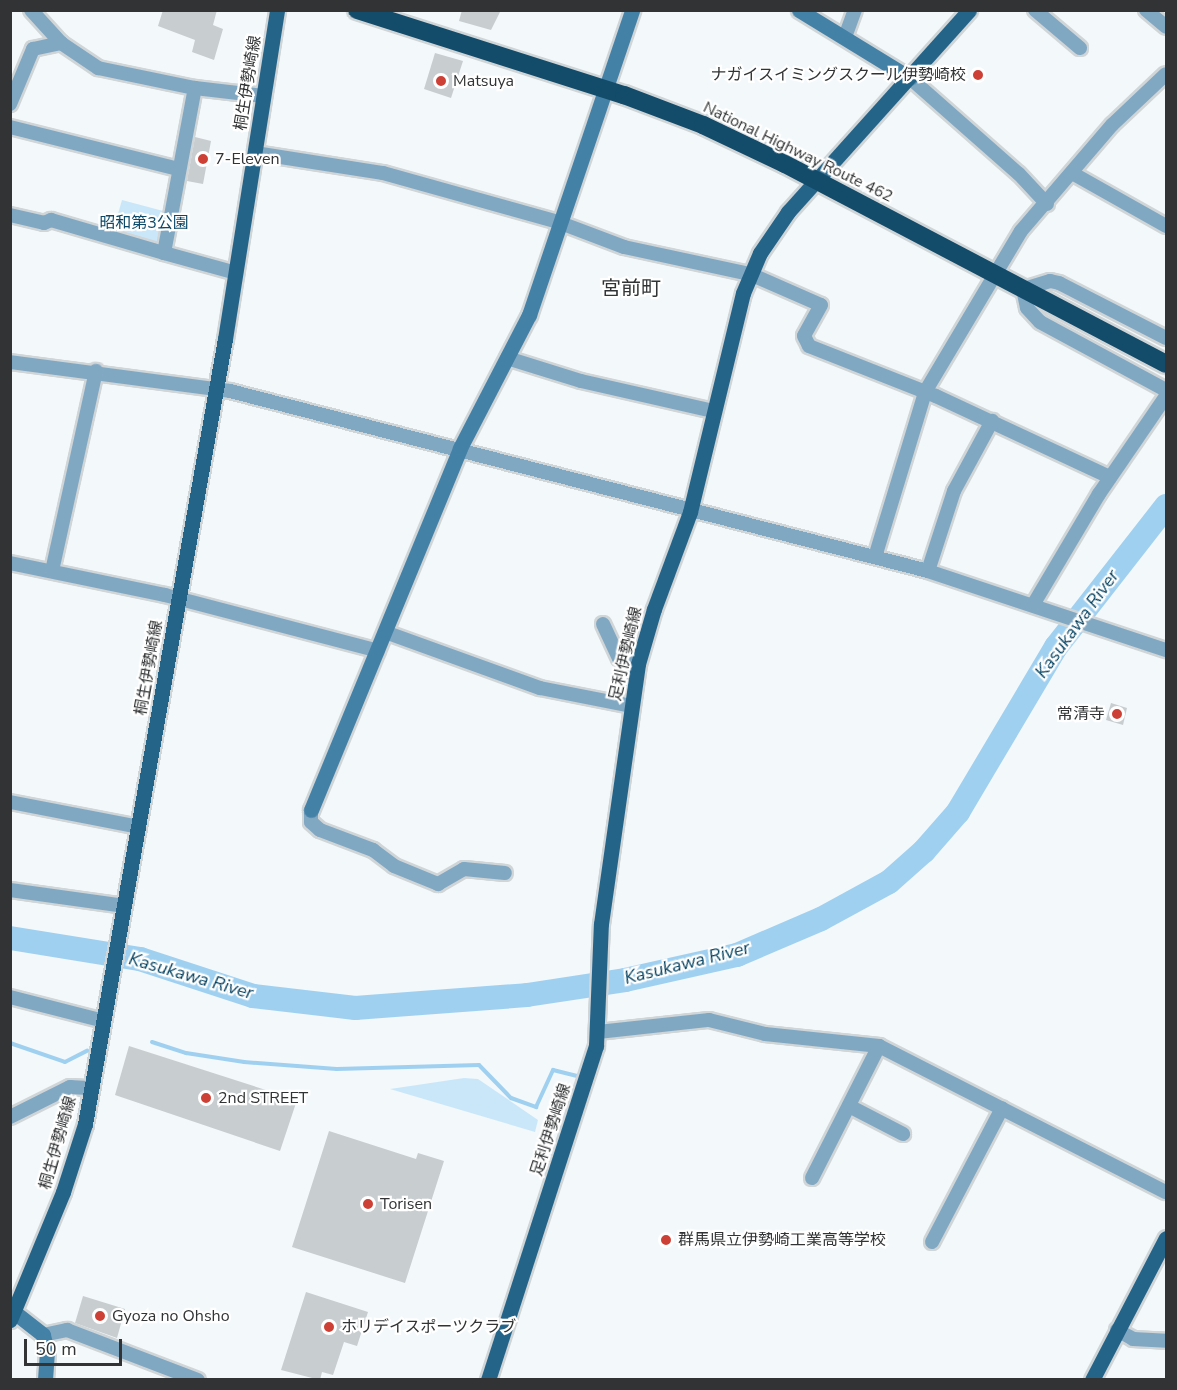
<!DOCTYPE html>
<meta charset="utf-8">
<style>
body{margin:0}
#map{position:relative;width:1177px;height:1390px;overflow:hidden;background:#f3f8fb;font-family:"Nunito Sans","Noto Sans JP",sans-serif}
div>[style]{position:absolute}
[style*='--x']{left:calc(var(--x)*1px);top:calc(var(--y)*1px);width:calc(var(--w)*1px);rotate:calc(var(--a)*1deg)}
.green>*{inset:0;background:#cae7fa}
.stream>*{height:4px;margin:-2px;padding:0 2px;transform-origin:2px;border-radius:2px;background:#a0d0f0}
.river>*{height:24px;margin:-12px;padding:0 12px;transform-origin:12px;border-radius:12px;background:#a0d0f0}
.building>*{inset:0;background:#c8cdd0}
.roads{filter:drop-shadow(2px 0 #d0d5d7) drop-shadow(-2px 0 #d0d5d7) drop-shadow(0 2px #d0d5d7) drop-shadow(0 -2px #d0d5d7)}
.street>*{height:14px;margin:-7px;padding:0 7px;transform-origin:7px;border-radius:7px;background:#81a8c3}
.secondary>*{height:15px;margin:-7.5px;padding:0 7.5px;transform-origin:7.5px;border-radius:7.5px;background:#4481a7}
.primary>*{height:15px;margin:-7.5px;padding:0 7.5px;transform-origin:7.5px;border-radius:7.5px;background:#256489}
.highway>*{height:18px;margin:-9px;padding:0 9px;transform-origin:9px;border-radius:9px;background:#134b6a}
.dots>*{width:16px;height:16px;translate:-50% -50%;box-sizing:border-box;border:3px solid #fff;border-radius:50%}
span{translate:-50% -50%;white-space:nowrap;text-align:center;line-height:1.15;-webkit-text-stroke:4.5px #fff;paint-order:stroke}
.poi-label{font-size:16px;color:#313334}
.right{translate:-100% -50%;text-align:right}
.left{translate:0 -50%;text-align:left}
.street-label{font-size:16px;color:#313334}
.park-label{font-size:16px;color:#0c4867}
.water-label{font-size:18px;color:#003f5e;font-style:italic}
.quarter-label{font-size:20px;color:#313334}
.frame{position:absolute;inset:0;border:12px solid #313334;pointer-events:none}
.scale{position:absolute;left:24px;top:1339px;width:98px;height:27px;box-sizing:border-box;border:3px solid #313334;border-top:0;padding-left:8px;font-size:18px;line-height:21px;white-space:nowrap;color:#313334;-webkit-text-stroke:4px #fff;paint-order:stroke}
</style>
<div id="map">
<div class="green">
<div style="clip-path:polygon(122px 200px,167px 212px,161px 241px,154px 244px,113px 231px)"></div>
<div style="clip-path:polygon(464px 1078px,478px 1079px,538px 1120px,535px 1132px,390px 1089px)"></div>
</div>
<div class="stream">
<div style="--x:152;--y:1042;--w:36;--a:18"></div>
<div style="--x:186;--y:1053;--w:59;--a:8.8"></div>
<div style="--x:244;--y:1062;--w:93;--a:4.3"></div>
<div style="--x:337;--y:1069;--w:142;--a:-1.6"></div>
<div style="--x:479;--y:1065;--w:46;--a:45.9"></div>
<div style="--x:511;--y:1098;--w:27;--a:20"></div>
<div style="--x:536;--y:1107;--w:41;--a:-65.3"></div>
<div style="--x:553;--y:1070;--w:29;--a:14"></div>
<div style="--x:10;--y:1043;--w:58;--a:19.1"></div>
<div style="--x:65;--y:1062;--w:25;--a:-27"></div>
</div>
<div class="river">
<div style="--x:10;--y:938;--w:132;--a:9.2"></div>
<div style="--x:140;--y:959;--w:119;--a:18.1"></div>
<div style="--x:253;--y:996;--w:103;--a:6.7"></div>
<div style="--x:355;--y:1008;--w:172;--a:-4.3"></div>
<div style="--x:527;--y:995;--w:99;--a:-8.7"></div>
<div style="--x:625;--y:980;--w:115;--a:-12.6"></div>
<div style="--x:737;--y:955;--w:91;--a:-23.2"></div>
<div style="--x:821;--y:919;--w:77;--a:-28.6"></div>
<div style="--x:889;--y:882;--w:47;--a:-41.5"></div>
<div style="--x:924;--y:851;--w:52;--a:-48.9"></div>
<div style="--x:958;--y:812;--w:192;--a:-59.3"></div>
<div style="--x:1056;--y:647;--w:179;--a:-52"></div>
</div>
<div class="building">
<div style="clip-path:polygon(163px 10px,217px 10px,213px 25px,223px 29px,214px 60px,192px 52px,195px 40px,158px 26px)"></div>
<div style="clip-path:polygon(462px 10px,501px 10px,491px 30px,459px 21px)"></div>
<div style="clip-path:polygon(435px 53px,463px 61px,451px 98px,424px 89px)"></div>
<div style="clip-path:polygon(195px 137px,211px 141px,203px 184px,187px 181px)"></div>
<div style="clip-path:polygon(1111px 703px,1127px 708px,1123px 725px,1106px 720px)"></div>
<div style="clip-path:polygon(129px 1046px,297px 1100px,280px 1151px,115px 1095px)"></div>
<div style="clip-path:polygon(329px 1131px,416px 1159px,418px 1153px,444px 1161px,405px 1283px,292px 1247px)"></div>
<div style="clip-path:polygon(306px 1292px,368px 1312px,357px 1346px,344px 1342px,333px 1375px,322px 1372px,320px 1380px,281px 1370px)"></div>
<div style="clip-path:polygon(83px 1296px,125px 1309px,117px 1338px,75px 1323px)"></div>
</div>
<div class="roads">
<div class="street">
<div style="--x:31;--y:10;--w:45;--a:47.7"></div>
<div style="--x:61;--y:43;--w:45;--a:34"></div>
<div style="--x:98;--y:68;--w:99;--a:11.7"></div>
<div style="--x:195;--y:88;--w:69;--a:6.6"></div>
<div style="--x:1035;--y:10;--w:59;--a:40.2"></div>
<div style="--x:1146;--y:10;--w:26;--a:40"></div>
<div style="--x:845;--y:37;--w:29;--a:-70"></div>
<div style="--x:910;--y:78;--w:145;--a:41.4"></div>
<div style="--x:1019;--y:174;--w:41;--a:47"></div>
<div style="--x:10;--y:104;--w:60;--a:-67.3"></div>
<div style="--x:33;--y:49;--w:29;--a:-12"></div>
<div style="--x:10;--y:127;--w:174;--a:14"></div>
<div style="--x:255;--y:153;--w:130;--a:8.9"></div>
<div style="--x:383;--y:173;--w:182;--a:15.6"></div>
<div style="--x:558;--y:222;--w:71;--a:20.7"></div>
<div style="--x:624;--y:247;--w:129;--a:12.1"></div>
<div style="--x:750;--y:274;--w:77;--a:23.6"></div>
<div style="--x:821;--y:305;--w:35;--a:119"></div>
<div style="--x:804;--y:336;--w:11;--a:63"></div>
<div style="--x:809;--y:346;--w:136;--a:21.5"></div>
<div style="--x:936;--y:396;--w:192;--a:25"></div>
<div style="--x:1072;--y:173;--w:108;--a:29.4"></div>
<div style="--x:10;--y:215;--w:35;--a:13"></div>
<div style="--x:44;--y:223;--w:8;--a:-23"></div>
<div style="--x:51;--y:220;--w:118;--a:16.3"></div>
<div style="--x:164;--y:253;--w:168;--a:-79.4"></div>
<div style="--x:164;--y:253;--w:75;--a:15.5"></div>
<div style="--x:1166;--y:338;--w:120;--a:-152.8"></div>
<div style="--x:1059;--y:283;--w:9;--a:-167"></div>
<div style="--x:1050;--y:281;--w:28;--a:163"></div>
<div style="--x:1023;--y:289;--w:19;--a:78"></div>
<div style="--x:1027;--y:308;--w:19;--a:47"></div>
<div style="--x:1040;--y:322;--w:143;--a:28.4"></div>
<div style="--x:507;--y:358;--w:77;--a:17.3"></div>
<div style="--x:581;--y:381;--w:135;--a:12.8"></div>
<div style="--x:10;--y:362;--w:222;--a:7.5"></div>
<div style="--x:230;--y:391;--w:721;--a:14.46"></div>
<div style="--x:928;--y:571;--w:251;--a:18.4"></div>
<div style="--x:875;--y:557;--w:172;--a:-73.1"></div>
<div style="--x:925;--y:392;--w:187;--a:-59.2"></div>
<div style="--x:1021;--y:231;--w:140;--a:-49.4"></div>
<div style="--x:1112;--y:125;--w:74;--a:-43.4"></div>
<div style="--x:10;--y:563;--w:158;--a:11.7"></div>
<div style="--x:165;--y:595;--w:220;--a:14.7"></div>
<div style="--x:52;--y:571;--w:205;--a:-77.6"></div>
<div style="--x:928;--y:571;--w:84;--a:-72"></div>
<div style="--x:954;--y:491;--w:80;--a:-61.5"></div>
<div style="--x:1033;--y:605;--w:129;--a:-59.3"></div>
<div style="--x:1099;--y:494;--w:119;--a:-55.6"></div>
<div style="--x:603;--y:624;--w:38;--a:65"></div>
<div style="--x:619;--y:658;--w:20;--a:18"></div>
<div style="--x:385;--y:632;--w:165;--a:19.9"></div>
<div style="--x:540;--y:688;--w:94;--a:11.1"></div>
<div style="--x:10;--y:802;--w:131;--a:11"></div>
<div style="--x:311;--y:810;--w:12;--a:90"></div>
<div style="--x:311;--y:822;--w:12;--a:42"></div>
<div style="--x:320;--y:830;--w:57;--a:20.7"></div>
<div style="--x:373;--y:850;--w:26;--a:37"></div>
<div style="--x:394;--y:866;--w:48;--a:22.2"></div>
<div style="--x:438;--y:884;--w:30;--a:-30"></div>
<div style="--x:464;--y:869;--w:41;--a:5.6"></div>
<div style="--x:10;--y:890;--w:116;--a:7.9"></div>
<div style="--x:10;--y:997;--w:97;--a:14.3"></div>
<div style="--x:598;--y:1032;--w:112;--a:-6.2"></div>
<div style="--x:709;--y:1020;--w:58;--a:14"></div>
<div style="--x:765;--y:1034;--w:115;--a:6"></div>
<div style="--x:879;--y:1046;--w:322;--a:27"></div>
<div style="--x:849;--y:1106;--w:61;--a:27.4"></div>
<div style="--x:10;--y:1117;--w:67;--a:-26.6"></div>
<div style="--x:70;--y:1087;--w:22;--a:3"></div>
<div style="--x:812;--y:1178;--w:148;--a:-63.1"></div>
<div style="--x:932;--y:1242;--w:151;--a:-62.4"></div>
<div style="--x:1117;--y:1330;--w:18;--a:29"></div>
<div style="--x:1133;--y:1339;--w:33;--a:3"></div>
<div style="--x:43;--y:1335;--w:25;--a:-12"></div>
<div style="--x:67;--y:1330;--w:140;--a:20.9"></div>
</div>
<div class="secondary">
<div style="--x:799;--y:10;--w:130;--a:31.5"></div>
<div style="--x:311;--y:810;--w:391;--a:-67.6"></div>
<div style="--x:460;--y:448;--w:150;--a:-62.6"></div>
<div style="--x:529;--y:315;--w:322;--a:-71.3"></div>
<div style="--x:14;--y:1312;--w:37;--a:38"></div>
<div style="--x:43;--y:1335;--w:16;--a:76"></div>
<div style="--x:47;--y:1351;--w:29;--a:94"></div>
</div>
<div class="primary">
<div style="--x:10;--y:1320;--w:139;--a:-67.5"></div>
<div style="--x:63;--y:1192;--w:71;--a:-72.1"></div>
<div style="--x:85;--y:1124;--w:797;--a:-79.89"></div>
<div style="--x:225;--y:339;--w:333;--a:-81"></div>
<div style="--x:488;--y:1380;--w:351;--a:-72.1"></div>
<div style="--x:596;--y:1046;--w:122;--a:-87.7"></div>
<div style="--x:601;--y:924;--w:263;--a:-81.9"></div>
<div style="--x:638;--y:664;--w:57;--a:-73.8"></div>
<div style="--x:654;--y:609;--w:103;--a:-69.6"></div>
<div style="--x:690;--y:512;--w:225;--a:-76.4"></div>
<div style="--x:743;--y:293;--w:43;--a:-67"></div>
<div style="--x:760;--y:253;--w:50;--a:-55.7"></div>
<div style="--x:788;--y:212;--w:271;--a:-48.1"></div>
<div style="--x:1092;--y:1380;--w:160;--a:-62.5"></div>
</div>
<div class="highway">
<div style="--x:357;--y:10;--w:280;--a:17.7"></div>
<div style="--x:624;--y:95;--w:85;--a:20.8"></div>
<div style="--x:703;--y:125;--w:91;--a:25.4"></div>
<div style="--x:785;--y:164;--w:430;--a:27.7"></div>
</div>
</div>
<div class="dots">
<div style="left:978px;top:75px;background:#cd4036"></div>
<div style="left:441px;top:81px;background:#cd4036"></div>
<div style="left:203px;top:159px;background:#cd4036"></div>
<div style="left:1117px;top:714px;background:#cd4036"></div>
<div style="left:206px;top:1098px;background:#cd4036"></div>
<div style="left:368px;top:1204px;background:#cd4036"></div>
<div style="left:666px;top:1240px;background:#cd4036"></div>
<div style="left:100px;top:1316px;background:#cd4036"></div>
<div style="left:329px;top:1327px;background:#cd4036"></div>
</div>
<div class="poi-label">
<span class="right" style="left:966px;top:75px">ナガイスイミングスクール伊勢崎校</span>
<span class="left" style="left:453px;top:81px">Matsuya</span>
<span class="left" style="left:215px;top:159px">7-Eleven</span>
<span class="right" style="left:1105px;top:714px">常清寺</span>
<span class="left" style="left:218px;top:1098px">2nd STREET</span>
<span class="left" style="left:380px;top:1204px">Torisen</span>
<span class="left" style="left:678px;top:1240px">群馬県立伊勢崎工業高等学校</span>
<span class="left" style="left:112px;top:1316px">Gyoza no Ohsho</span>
<span class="left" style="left:341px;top:1327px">ホリデイスポーツクラブ</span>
</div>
<div class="street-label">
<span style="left:248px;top:83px;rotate:-81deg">桐生伊勢崎線</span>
<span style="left:798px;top:152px;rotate:26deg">National Highway Route 462</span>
<span style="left:626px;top:654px;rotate:-77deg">足利伊勢崎線</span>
<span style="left:149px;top:668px;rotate:-80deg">桐生伊勢崎線</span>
<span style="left:551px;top:1130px;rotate:-72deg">足利伊勢崎線</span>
<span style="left:58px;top:1143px;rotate:-74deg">桐生伊勢崎線</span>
</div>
<div class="park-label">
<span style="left:144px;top:223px">昭和第3公園</span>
</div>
<div class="water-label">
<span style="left:1077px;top:624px;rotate:-54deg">Kasukawa River</span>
<span style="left:687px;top:963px;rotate:-14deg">Kasukawa River</span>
<span style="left:191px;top:976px;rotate:16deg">Kasukawa River</span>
</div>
<div class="quarter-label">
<span style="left:631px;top:288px">宮前町</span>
</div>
<div class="frame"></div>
<div class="scale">50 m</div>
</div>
